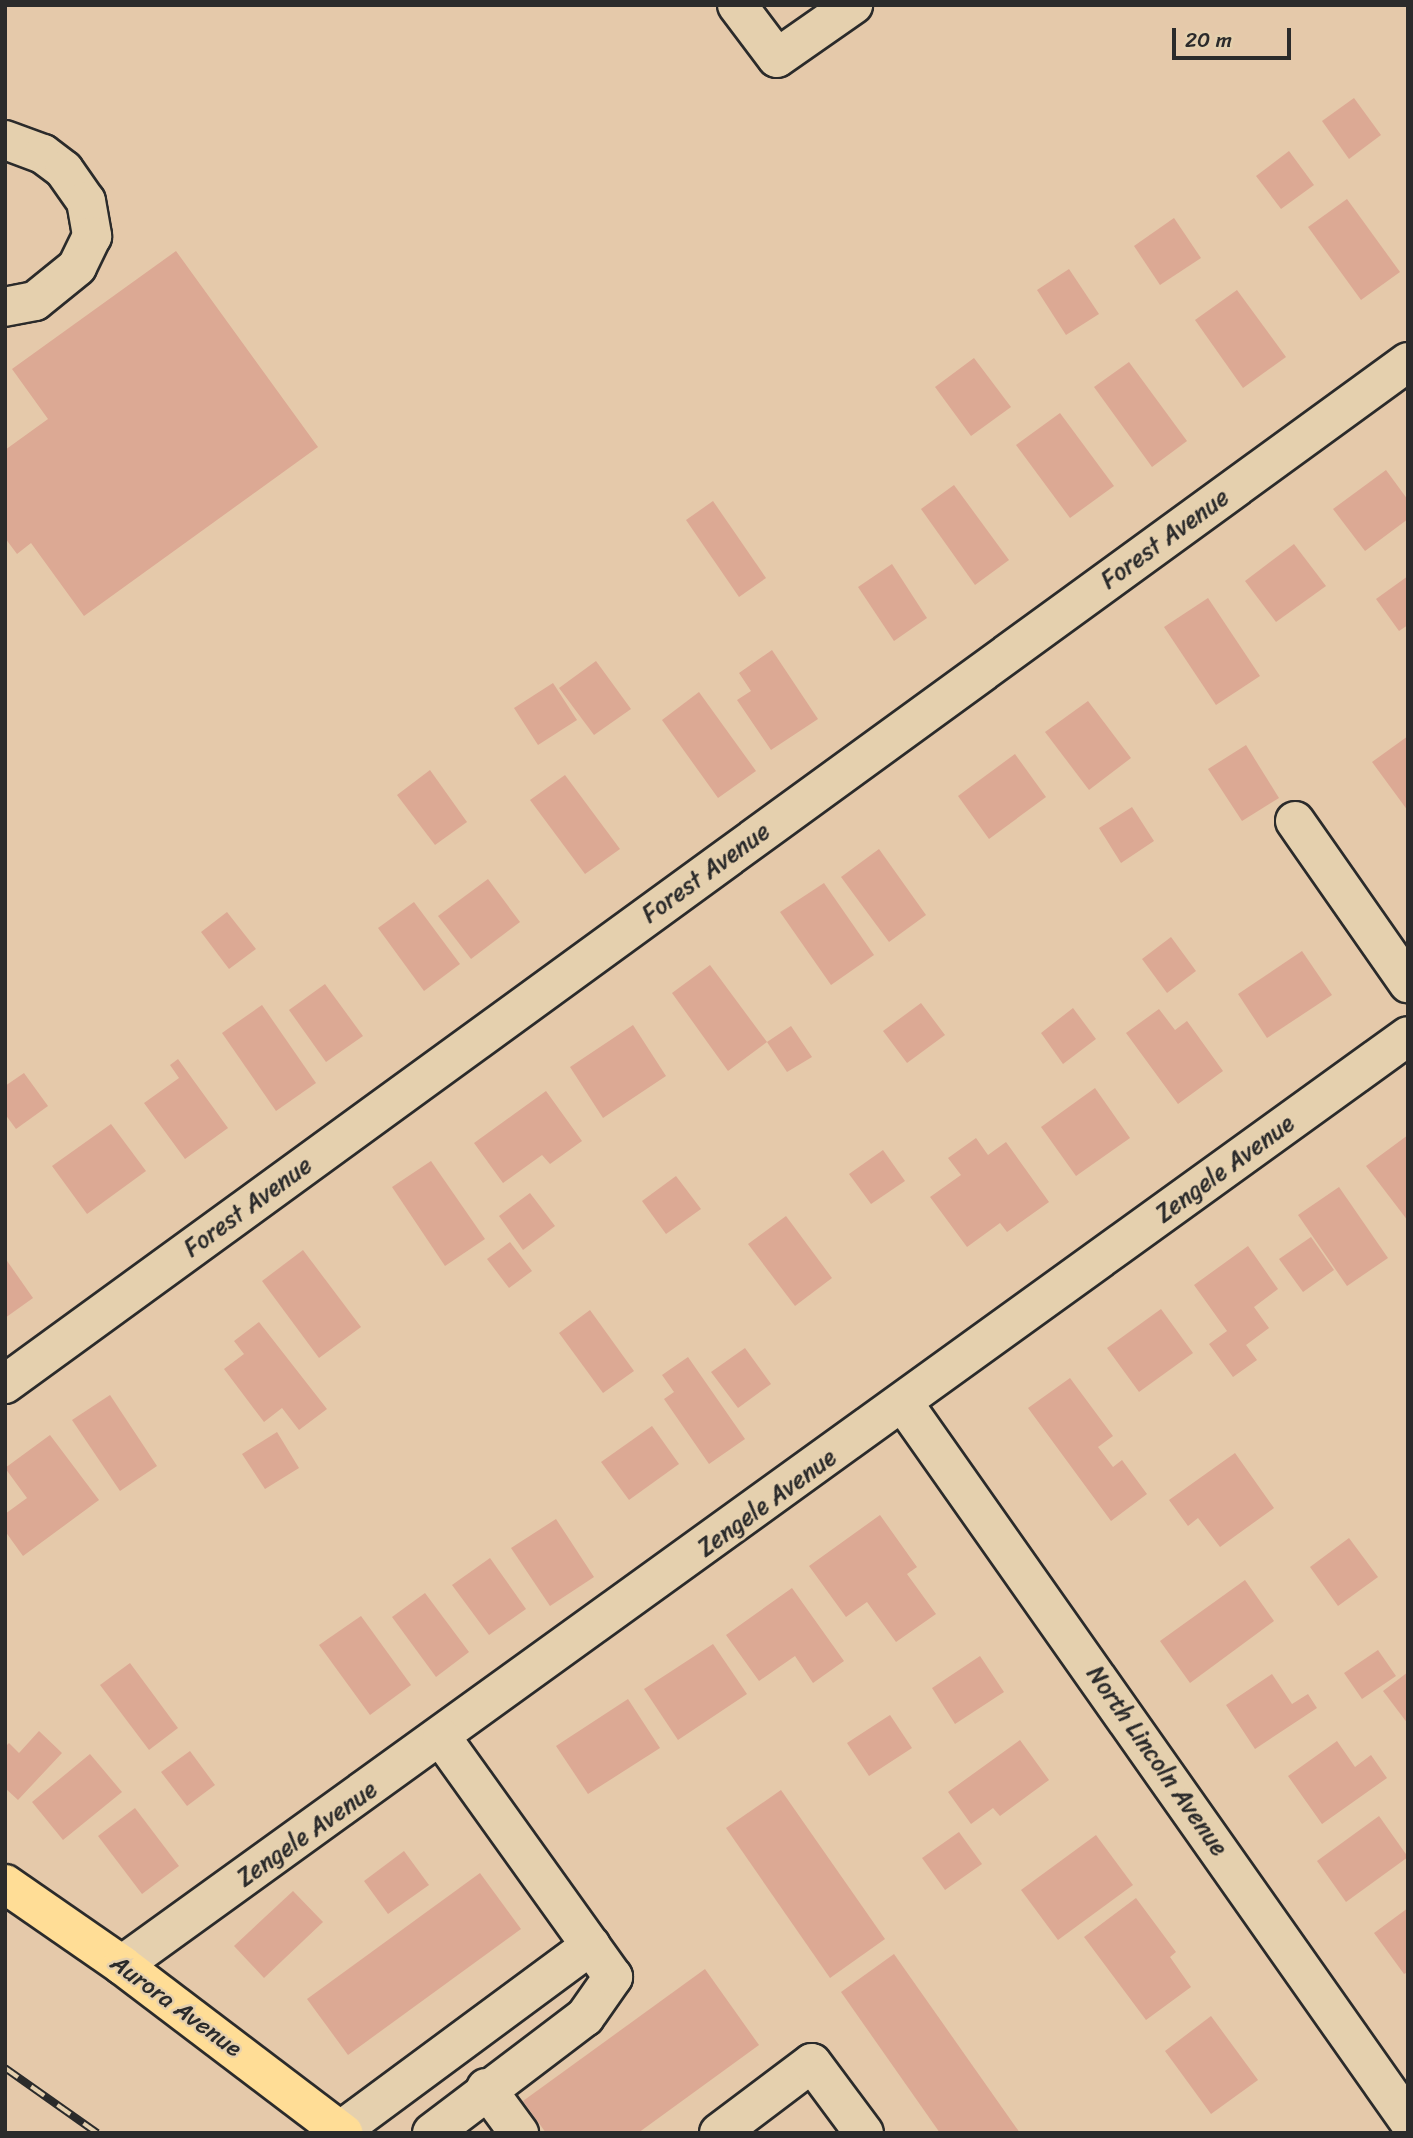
<!DOCTYPE html>
<style>
body{margin:0}
#map{position:relative;width:1413px;height:2138px;overflow:hidden;background:#e5c9aa;font-family:Sriracha,sans-serif}
div>[style]{position:absolute}
[style*='--x']{left:calc(var(--x)*1px);top:calc(var(--y)*1px);width:calc(var(--w)*1px);rotate:calc(var(--a)*1deg)}
.building>*{inset:0;background:#dca994}
.roads{filter:drop-shadow(2px 0 #2b2b2b) drop-shadow(-2px 0 #2b2b2b) drop-shadow(0 2px #2b2b2b) drop-shadow(0 -2px #2b2b2b)}
.minor>*{height:38px;margin:-19px;padding:0 19px;transform-origin:19px;border-radius:19px;background:#e5d0ae}
.major>*{height:38px;margin:-19px;padding:0 19px;transform-origin:19px;border-radius:19px;background:#ffdd96}
.rail>*{height:8px;margin-top:-4px;transform-origin:0;background:repeating-linear-gradient(90deg,#e5d0ae 0 16px,#2b2b2b 0 32px);box-sizing:border-box;border-block:2px solid #2b2b2b}
span{translate:-50% -50%;white-space:nowrap;text-align:center;line-height:1.15;-webkit-text-stroke:5px #e5d0ae;paint-order:stroke}
.street-label{font-size:24px;color:#2b2b2b}
.frame{position:absolute;inset:0;border:7px solid #2b2b2b;pointer-events:none}
.scale{position:absolute;left:1172px;top:28px;width:119px;height:32px;box-sizing:border-box;border:4px solid #2b2b2b;border-top:0;padding-left:9px;font-size:21px;line-height:24px;white-space:nowrap;color:#2b2b2b;-webkit-text-stroke:5px #e5d0ae;paint-order:stroke}
</style>
<div id="map">
<div class="building">
<div style="clip-path:polygon(1354px 98px,1381px 135px,1349px 159px,1322px 121px)"></div>
<div style="clip-path:polygon(1289px 151px,1314px 185px,1281px 209px,1256px 176px)"></div>
<div style="clip-path:polygon(1347px 199px,1400px 272px,1361px 300px,1308px 227px)"></div>
<div style="clip-path:polygon(1174px 218px,1201px 258px,1160px 285px,1134px 246px)"></div>
<div style="clip-path:polygon(176px 251px,318px 447px,84px 616px,31px 543px,17px 554px,5px 538px,5px 450px,48px 419px,12px 369px)"></div>
<div style="clip-path:polygon(1069px 269px,1099px 314px,1066px 335px,1037px 290px)"></div>
<div style="clip-path:polygon(1237px 290px,1286px 357px,1243px 388px,1195px 320px)"></div>
<div style="clip-path:polygon(974px 358px,1011px 407px,971px 436px,935px 387px)"></div>
<div style="clip-path:polygon(1129px 362px,1187px 441px,1152px 467px,1094px 387px)"></div>
<div style="clip-path:polygon(1060px 413px,1114px 486px,1070px 518px,1016px 445px)"></div>
<div style="clip-path:polygon(1386px 470px,1408px 500px,1408px 519px,1365px 551px,1333px 509px)"></div>
<div style="clip-path:polygon(954px 485px,1009px 560px,975px 585px,921px 509px)"></div>
<div style="clip-path:polygon(713px 501px,766px 578px,739px 597px,686px 520px)"></div>
<div style="clip-path:polygon(1294px 544px,1326px 586px,1276px 622px,1245px 581px)"></div>
<div style="clip-path:polygon(892px 564px,927px 618px,894px 641px,858px 587px)"></div>
<div style="clip-path:polygon(1408px 576px,1408px 625px,1399px 631px,1376px 599px)"></div>
<div style="clip-path:polygon(1208px 598px,1260px 676px,1216px 705px,1164px 627px)"></div>
<div style="clip-path:polygon(772px 650px,818px 719px,771px 750px,737px 700px,751px 691px,739px 673px)"></div>
<div style="clip-path:polygon(596px 661px,631px 709px,594px 735px,559px 688px)"></div>
<div style="clip-path:polygon(553px 683px,577px 720px,538px 745px,514px 708px)"></div>
<div style="clip-path:polygon(699px 692px,756px 771px,718px 798px,662px 720px)"></div>
<div style="clip-path:polygon(1088px 701px,1131px 758px,1089px 790px,1045px 732px)"></div>
<div style="clip-path:polygon(1408px 736px,1408px 811px,1372px 762px)"></div>
<div style="clip-path:polygon(1246px 745px,1279px 798px,1242px 821px,1208px 769px)"></div>
<div style="clip-path:polygon(1015px 754px,1046px 797px,989px 839px,958px 796px)"></div>
<div style="clip-path:polygon(430px 770px,467px 822px,435px 845px,397px 795px)"></div>
<div style="clip-path:polygon(565px 775px,620px 849px,585px 874px,530px 800px)"></div>
<div style="clip-path:polygon(1132px 807px,1154px 841px,1121px 863px,1099px 828px)"></div>
<div style="clip-path:polygon(879px 849px,926px 915px,889px 942px,841px 877px)"></div>
<div style="clip-path:polygon(488px 879px,520px 922px,471px 959px,438px 916px)"></div>
<div style="clip-path:polygon(824px 883px,874px 955px,831px 985px,780px 912px)"></div>
<div style="clip-path:polygon(414px 902px,460px 964px,424px 991px,378px 928px)"></div>
<div style="clip-path:polygon(227px 912px,256px 949px,229px 969px,201px 932px)"></div>
<div style="clip-path:polygon(1171px 937px,1196px 971px,1167px 993px,1142px 959px)"></div>
<div style="clip-path:polygon(1302px 951px,1332px 995px,1267px 1038px,1238px 994px)"></div>
<div style="clip-path:polygon(710px 965px,767px 1042px,728px 1071px,672px 993px)"></div>
<div style="clip-path:polygon(325px 984px,363px 1036px,326px 1062px,289px 1010px)"></div>
<div style="clip-path:polygon(921px 1003px,945px 1035px,907px 1063px,883px 1031px)"></div>
<div style="clip-path:polygon(262px 1005px,316px 1083px,276px 1111px,222px 1033px)"></div>
<div style="clip-path:polygon(1073px 1008px,1096px 1039px,1063px 1064px,1041px 1033px)"></div>
<div style="clip-path:polygon(1159px 1009px,1175px 1030px,1187px 1021px,1223px 1071px,1178px 1104px,1126px 1033px)"></div>
<div style="clip-path:polygon(633px 1025px,666px 1076px,603px 1118px,570px 1067px)"></div>
<div style="clip-path:polygon(791px 1026px,812px 1057px,787px 1072px,767px 1042px)"></div>
<div style="clip-path:polygon(178px 1059px,228px 1128px,185px 1159px,144px 1103px,179px 1078px,170px 1065px)"></div>
<div style="clip-path:polygon(24px 1073px,48px 1106px,16px 1129px,5px 1114px,5px 1086px)"></div>
<div style="clip-path:polygon(1095px 1088px,1130px 1138px,1076px 1176px,1041px 1127px)"></div>
<div style="clip-path:polygon(546px 1091px,582px 1141px,550px 1164px,542px 1155px,503px 1183px,474px 1143px)"></div>
<div style="clip-path:polygon(111px 1124px,146px 1171px,87px 1214px,52px 1166px)"></div>
<div style="clip-path:polygon(1408px 1135px,1408px 1221px,1366px 1166px)"></div>
<div style="clip-path:polygon(976px 1138px,988px 1155px,1006px 1142px,1049px 1202px,1007px 1232px,1000px 1223px,967px 1247px,930px 1197px,961px 1175px,948px 1158px)"></div>
<div style="clip-path:polygon(883px 1150px,905px 1181px,871px 1204px,849px 1174px)"></div>
<div style="clip-path:polygon(431px 1161px,485px 1239px,445px 1266px,392px 1187px)"></div>
<div style="clip-path:polygon(676px 1176px,701px 1209px,666px 1234px,642px 1201px)"></div>
<div style="clip-path:polygon(1339px 1187px,1388px 1258px,1347px 1286px,1298px 1215px)"></div>
<div style="clip-path:polygon(530px 1193px,555px 1226px,523px 1250px,499px 1216px)"></div>
<div style="clip-path:polygon(786px 1216px,832px 1278px,795px 1306px,748px 1244px)"></div>
<div style="clip-path:polygon(1311px 1237px,1334px 1270px,1303px 1292px,1279px 1259px)"></div>
<div style="clip-path:polygon(510px 1242px,532px 1271px,509px 1288px,487px 1259px)"></div>
<div style="clip-path:polygon(1248px 1246px,1278px 1289px,1254px 1307px,1269px 1328px,1246px 1345px,1257px 1360px,1233px 1377px,1209px 1344px,1227px 1331px,1194px 1285px)"></div>
<div style="clip-path:polygon(303px 1250px,361px 1327px,319px 1358px,262px 1281px)"></div>
<div style="clip-path:polygon(5px 1258px,33px 1298px,5px 1318px)"></div>
<div style="clip-path:polygon(1161px 1309px,1193px 1353px,1139px 1392px,1107px 1348px)"></div>
<div style="clip-path:polygon(590px 1310px,634px 1371px,603px 1393px,559px 1333px)"></div>
<div style="clip-path:polygon(259px 1322px,327px 1409px,299px 1430px,282px 1408px,264px 1422px,224px 1369px,244px 1354px,234px 1341px)"></div>
<div style="clip-path:polygon(745px 1348px,771px 1384px,738px 1408px,711px 1372px)"></div>
<div style="clip-path:polygon(688px 1357px,745px 1439px,709px 1464px,664px 1399px,674px 1392px,662px 1375px)"></div>
<div style="clip-path:polygon(1070px 1378px,1113px 1436px,1098px 1447px,1113px 1467px,1122px 1460px,1147px 1494px,1111px 1521px,1028px 1408px)"></div>
<div style="clip-path:polygon(110px 1395px,157px 1466px,120px 1491px,72px 1420px)"></div>
<div style="clip-path:polygon(652px 1426px,679px 1464px,629px 1500px,601px 1462px)"></div>
<div style="clip-path:polygon(277px 1432px,299px 1468px,265px 1489px,242px 1454px)"></div>
<div style="clip-path:polygon(50px 1435px,99px 1500px,23px 1556px,5px 1531px,5px 1514px,27px 1498px,5px 1468px)"></div>
<div style="clip-path:polygon(1235px 1453px,1274px 1508px,1220px 1547px,1198px 1518px,1188px 1526px,1169px 1500px)"></div>
<div style="clip-path:polygon(880px 1515px,917px 1567px,907px 1574px,936px 1614px,896px 1642px,867px 1602px,846px 1617px,809px 1566px)"></div>
<div style="clip-path:polygon(556px 1519px,594px 1577px,550px 1606px,511px 1548px)"></div>
<div style="clip-path:polygon(1349px 1538px,1378px 1577px,1338px 1606px,1310px 1567px)"></div>
<div style="clip-path:polygon(490px 1558px,526px 1609px,489px 1635px,452px 1585px)"></div>
<div style="clip-path:polygon(1245px 1580px,1274px 1621px,1190px 1683px,1160px 1641px)"></div>
<div style="clip-path:polygon(792px 1588px,844px 1661px,813px 1683px,795px 1656px,759px 1681px,726px 1635px)"></div>
<div style="clip-path:polygon(425px 1593px,469px 1652px,436px 1677px,392px 1617px)"></div>
<div style="clip-path:polygon(361px 1616px,411px 1685px,370px 1715px,319px 1645px)"></div>
<div style="clip-path:polygon(713px 1644px,747px 1694px,678px 1740px,644px 1689px)"></div>
<div style="clip-path:polygon(1378px 1650px,1396px 1676px,1362px 1699px,1344px 1673px)"></div>
<div style="clip-path:polygon(980px 1656px,1004px 1692px,955px 1724px,932px 1688px)"></div>
<div style="clip-path:polygon(130px 1663px,178px 1728px,149px 1750px,100px 1685px)"></div>
<div style="clip-path:polygon(1408px 1672px,1408px 1724px,1383px 1691px)"></div>
<div style="clip-path:polygon(1272px 1674px,1292px 1704px,1308px 1694px,1317px 1708px,1255px 1749px,1226px 1705px)"></div>
<div style="clip-path:polygon(628px 1699px,660px 1748px,588px 1794px,556px 1746px)"></div>
<div style="clip-path:polygon(890px 1715px,912px 1748px,869px 1776px,847px 1743px)"></div>
<div style="clip-path:polygon(39px 1731px,62px 1753px,18px 1800px,5px 1788px,5px 1747px,9px 1743px,19px 1753px)"></div>
<div style="clip-path:polygon(1020px 1740px,1049px 1780px,1000px 1816px,993px 1808px,971px 1824px,948px 1792px)"></div>
<div style="clip-path:polygon(1337px 1741px,1355px 1767px,1371px 1755px,1387px 1778px,1322px 1824px,1288px 1776px)"></div>
<div style="clip-path:polygon(190px 1751px,215px 1785px,187px 1806px,161px 1772px)"></div>
<div style="clip-path:polygon(90px 1754px,122px 1792px,63px 1840px,32px 1802px)"></div>
<div style="clip-path:polygon(781px 1790px,885px 1939px,830px 1978px,726px 1828px)"></div>
<div style="clip-path:polygon(135px 1808px,179px 1866px,142px 1894px,98px 1836px)"></div>
<div style="clip-path:polygon(1379px 1816px,1408px 1857px,1346px 1902px,1317px 1861px)"></div>
<div style="clip-path:polygon(959px 1832px,982px 1864px,945px 1890px,922px 1858px)"></div>
<div style="clip-path:polygon(1096px 1835px,1133px 1885px,1058px 1940px,1021px 1890px)"></div>
<div style="clip-path:polygon(404px 1851px,429px 1885px,388px 1914px,364px 1881px)"></div>
<div style="clip-path:polygon(480px 1873px,521px 1929px,348px 2055px,307px 1999px)"></div>
<div style="clip-path:polygon(293px 1891px,323px 1922px,264px 1978px,234px 1946px)"></div>
<div style="clip-path:polygon(1136px 1898px,1176px 1952px,1170px 1957px,1191px 1987px,1146px 2020px,1084px 1937px)"></div>
<div style="clip-path:polygon(1408px 1908px,1408px 1972px,1404px 1974px,1374px 1933px)"></div>
<div style="clip-path:polygon(894px 1954px,1020px 2133px,940px 2133px,841px 1992px)"></div>
<div style="clip-path:polygon(705px 1969px,759px 2045px,638px 2133px,546px 2133px,523px 2101px)"></div>
<div style="clip-path:polygon(1211px 2016px,1258px 2080px,1211px 2114px,1165px 2051px)"></div>
</div>
<div class="roads">
<div class="minor">
<div style="--x:737;--y:5;--w:66;--a:53"></div>
<div style="--x:777;--y:58;--w:93;--a:-34.9"></div>
<div style="--x:5;--y:140;--w:40;--a:20.2"></div>
<div style="--x:43;--y:154;--w:26;--a:37"></div>
<div style="--x:64;--y:170;--w:38;--a:55"></div>
<div style="--x:86;--y:201;--w:36;--a:80"></div>
<div style="--x:92;--y:236;--w:34;--a:116"></div>
<div style="--x:77;--y:267;--w:54;--a:141"></div>
<div style="--x:35;--y:301;--w:31;--a:169"></div>
<div style="--x:1295;--y:821;--w:198;--a:55.1"></div>
<div style="--x:5;--y:1384;--w:1736;--a:-36.07"></div>
<div style="--x:904;--y:1404;--w:876;--a:54.86"></div>
<div style="--x:122;--y:1965;--w:1586;--a:-35.84"></div>
<div style="--x:486;--y:2088;--w:56;--a:53.7"></div>
<div style="--x:340;--y:2131;--w:312;--a:-36.5"></div>
<div style="--x:432;--y:2133;--w:192;--a:-37.2"></div>
<div style="--x:585;--y:2017;--w:49;--a:-55"></div>
<div style="--x:613;--y:1977;--w:294;--a:-125.6"></div>
<div style="--x:719;--y:2133;--w:116;--a:-37"></div>
<div style="--x:812;--y:2063;--w:87;--a:53.4"></div>
</div>
<div class="major">
<div style="--x:5;--y:1884;--w:142;--a:34.7"></div>
<div style="--x:122;--y:1965;--w:278;--a:37.2"></div>
</div>
</div>
<div class="rail">
<div style="--x:5;--y:2068;--w:113;--a:35.2"></div>
</div>
<div class="street-label">
<span style="left:1165px;top:539px;rotate:-36deg">Forest Avenue</span>
<span style="left:706px;top:873px;rotate:-36deg">Forest Avenue</span>
<span style="left:1225px;top:1169px;rotate:-36deg">Zengele Avenue</span>
<span style="left:248px;top:1207px;rotate:-36deg">Forest Avenue</span>
<span style="left:767px;top:1503px;rotate:-36deg">Zengele Avenue</span>
<span style="left:1157px;top:1761px;rotate:55deg">North Lincoln Avenue</span>
<span style="left:307px;top:1834px;rotate:-35deg">Zengele Avenue</span>
<span style="left:176px;top:2006px;rotate:36deg">Aurora Avenue</span>
</div>
<div class="frame"></div>
<div class="scale">20 m</div>
</div>
